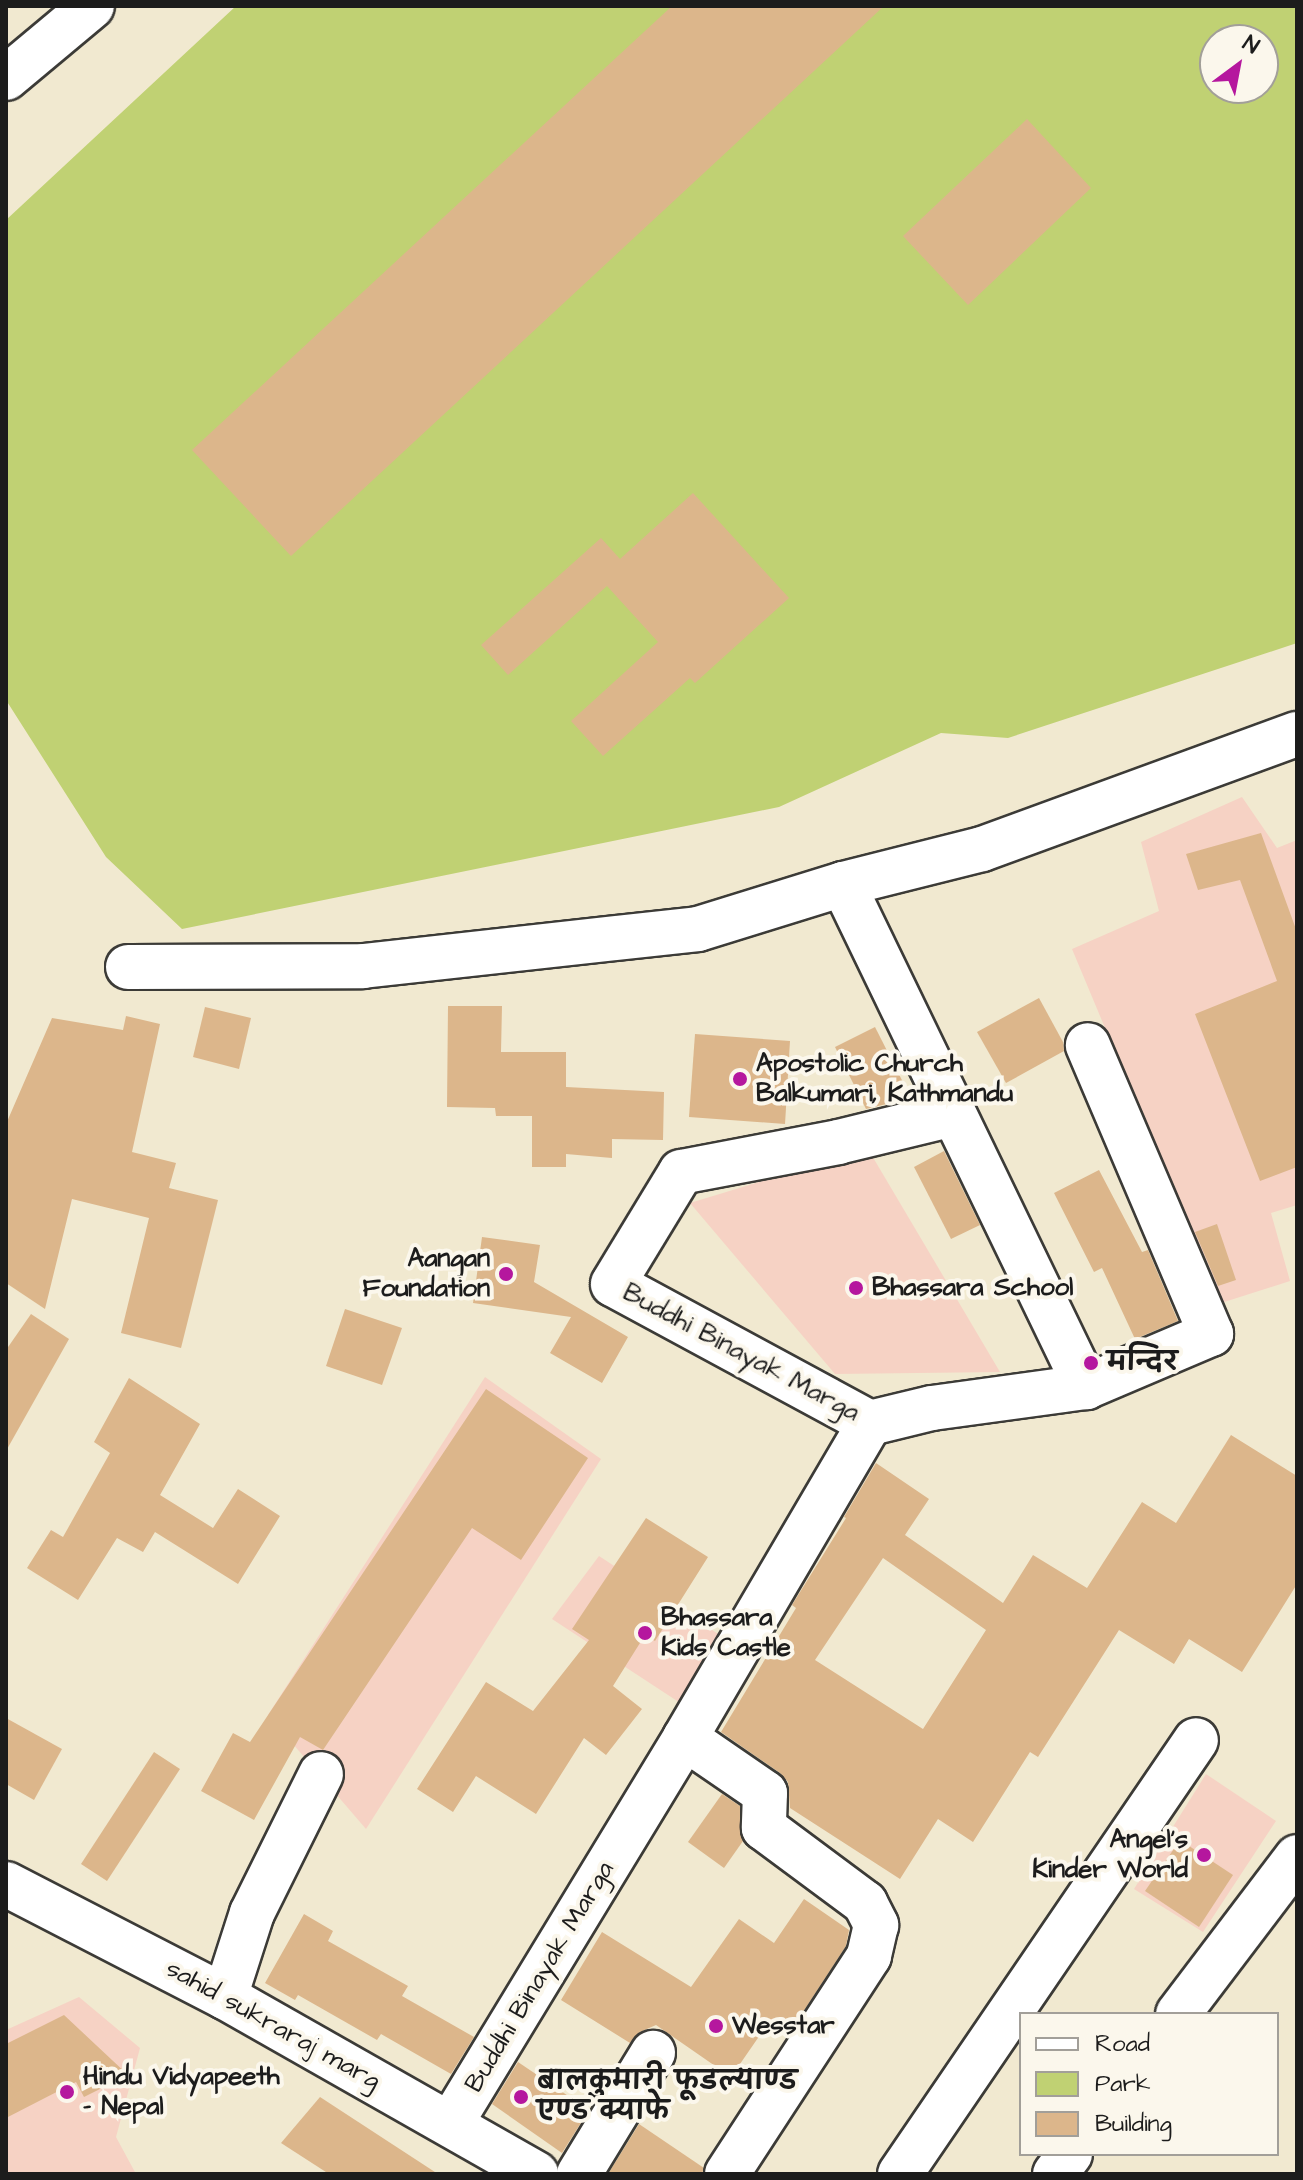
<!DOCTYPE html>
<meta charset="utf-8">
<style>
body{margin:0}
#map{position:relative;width:1303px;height:2180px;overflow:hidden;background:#f1e9d0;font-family:"Architects Daughter","Playpen Sans Deva",sans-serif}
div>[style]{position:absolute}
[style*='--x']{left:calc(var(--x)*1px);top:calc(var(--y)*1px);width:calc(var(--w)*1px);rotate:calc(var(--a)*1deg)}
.built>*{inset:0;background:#f6d2c4}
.green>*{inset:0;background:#c0d173}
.building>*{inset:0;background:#dcb68b}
.roads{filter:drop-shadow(2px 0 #3c3b37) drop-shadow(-2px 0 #3c3b37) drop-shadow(0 2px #3c3b37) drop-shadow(0 -2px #3c3b37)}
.minor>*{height:44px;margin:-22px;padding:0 22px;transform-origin:22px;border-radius:22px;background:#fff}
.dots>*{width:22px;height:22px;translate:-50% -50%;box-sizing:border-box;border:4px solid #fbf7ec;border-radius:50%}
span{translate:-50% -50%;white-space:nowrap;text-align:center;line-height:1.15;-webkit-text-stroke:8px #fbf7ec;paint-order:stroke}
.poi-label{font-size:26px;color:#1c1c1c;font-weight:700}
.left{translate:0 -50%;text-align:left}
.right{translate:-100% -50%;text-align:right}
.street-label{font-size:26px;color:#1c1c1c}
.frame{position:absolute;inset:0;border:8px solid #1c1c1c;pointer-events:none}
.legend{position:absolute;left:1019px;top:2012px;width:260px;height:144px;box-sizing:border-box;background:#fbf7ec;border:2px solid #a29f99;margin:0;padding:10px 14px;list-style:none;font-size:24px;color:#1c1c1c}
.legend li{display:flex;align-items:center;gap:16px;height:40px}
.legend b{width:40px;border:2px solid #a29f99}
.north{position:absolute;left:1199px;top:24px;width:80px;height:80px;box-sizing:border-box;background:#fbf7ec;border:2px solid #a29f99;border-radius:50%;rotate:32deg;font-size:22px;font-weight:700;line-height:32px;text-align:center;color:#1c1c1c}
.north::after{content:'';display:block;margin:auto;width:28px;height:36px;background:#b5179e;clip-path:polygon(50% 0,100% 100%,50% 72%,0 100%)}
</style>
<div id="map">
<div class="built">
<div style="clip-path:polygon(1242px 797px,1277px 848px,1297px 840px,1297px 1205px,1271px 1213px,1290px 1281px,1218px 1304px,1207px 1268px,1183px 1275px,1172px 1188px,1072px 949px,1159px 911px,1141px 842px)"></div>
<div style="clip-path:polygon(868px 1149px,1000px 1372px,835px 1374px,690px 1203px)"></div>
<div style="clip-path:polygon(485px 1377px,601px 1459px,366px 1829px,268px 1715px)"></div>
<div style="clip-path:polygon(599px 1556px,738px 1647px,697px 1714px,552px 1619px)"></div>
<div style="clip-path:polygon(1206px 1774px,1276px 1821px,1203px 1932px,1134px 1889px)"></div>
<div style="clip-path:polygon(79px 1997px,140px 2048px,116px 2137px,136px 2174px,6px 2174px,6px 2030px)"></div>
</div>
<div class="green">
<div style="clip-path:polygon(evenodd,236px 6px,1297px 6px,1297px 643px,1008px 738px,941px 733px,779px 807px,182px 929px,106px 857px,6px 700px,6px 220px,236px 6px,1215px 40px,1263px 40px,1263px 88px,1215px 88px,1215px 40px)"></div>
</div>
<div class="building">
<div style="clip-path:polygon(672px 6px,884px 6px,291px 556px,192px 450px)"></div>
<div style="clip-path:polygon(1027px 119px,1091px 188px,968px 305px,903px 236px)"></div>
<div style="clip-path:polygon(693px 493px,789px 598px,695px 683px,690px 678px,603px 756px,571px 721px,658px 642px,607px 586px,508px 675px,481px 645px,601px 538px,620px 559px)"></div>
<div style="clip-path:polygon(1261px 833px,1297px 932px,1297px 1167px,1260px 1181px,1195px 1014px,1277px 981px,1240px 880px,1198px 890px,1186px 854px)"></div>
<div style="clip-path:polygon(1039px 998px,1063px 1042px,1064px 1051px,1006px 1083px,977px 1032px)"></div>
<div style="clip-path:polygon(448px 1006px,502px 1006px,501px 1052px,566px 1052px,566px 1087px,664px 1092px,663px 1140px,612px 1139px,612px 1158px,566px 1154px,566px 1167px,532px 1167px,532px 1116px,496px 1116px,495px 1108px,447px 1107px)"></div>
<div style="clip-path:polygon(205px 1007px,251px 1018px,239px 1069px,193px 1057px)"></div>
<div style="clip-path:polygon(126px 1016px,160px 1024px,132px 1152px,176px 1163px,169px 1188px,218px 1200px,181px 1348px,121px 1333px,149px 1218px,72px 1199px,45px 1309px,6px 1283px,6px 1124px,52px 1018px,123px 1030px)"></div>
<div style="clip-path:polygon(875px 1027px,911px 1098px,866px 1109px,835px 1047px)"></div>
<div style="clip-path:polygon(695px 1034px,790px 1041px,785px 1124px,689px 1117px)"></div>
<div style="clip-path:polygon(944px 1151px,980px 1225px,951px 1239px,914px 1167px)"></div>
<div style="clip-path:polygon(1099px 1170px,1142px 1252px,1148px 1250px,1178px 1321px,1135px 1339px,1102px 1268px,1094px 1272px,1054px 1193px)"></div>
<div style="clip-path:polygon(1217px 1224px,1236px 1280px,1218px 1286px,1195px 1232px)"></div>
<div style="clip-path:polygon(482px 1237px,540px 1245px,534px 1282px,628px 1337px,602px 1383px,550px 1353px,571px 1317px,473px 1303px)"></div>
<div style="clip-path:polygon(345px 1309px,402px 1328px,382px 1385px,326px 1366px)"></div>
<div style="clip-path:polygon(31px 1314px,69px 1339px,6px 1451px,6px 1350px)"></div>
<div style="clip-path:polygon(129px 1378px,200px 1424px,160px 1495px,213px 1528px,238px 1489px,280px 1516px,238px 1584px,155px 1532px,143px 1552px,117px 1538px,78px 1600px,27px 1568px,51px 1530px,63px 1537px,110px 1453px,94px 1442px)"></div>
<div style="clip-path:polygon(486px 1389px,588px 1458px,521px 1560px,472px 1528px,323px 1750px,300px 1737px,254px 1820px,201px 1791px,233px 1733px,250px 1742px)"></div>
<div style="clip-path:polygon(evenodd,1231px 1435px,1297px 1476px,1297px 1584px,1242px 1672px,1189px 1639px,1174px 1664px,1119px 1630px,1038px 1757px,1030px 1752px,973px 1842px,938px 1819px,900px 1879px,790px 1808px,788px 1782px,780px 1773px,721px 1732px,796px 1608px,792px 1605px,846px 1518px,844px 1517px,876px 1463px,929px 1499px,905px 1535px,1003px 1603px,1033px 1555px,1087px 1588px,1142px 1502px,1176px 1523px,1231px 1435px,883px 1558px,986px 1630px,923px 1729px,815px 1660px,883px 1558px)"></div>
<div style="clip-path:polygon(646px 1518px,708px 1557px,655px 1641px,645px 1635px,613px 1686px,642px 1709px,606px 1755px,584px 1738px,536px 1814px,476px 1776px,453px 1812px,417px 1789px,486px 1682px,533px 1711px,589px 1640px,572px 1629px)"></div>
<div style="clip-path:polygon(6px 1718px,62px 1749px,34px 1800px,6px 1784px)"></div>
<div style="clip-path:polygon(154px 1752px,180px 1769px,107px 1881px,81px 1864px)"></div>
<div style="clip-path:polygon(722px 1794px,740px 1806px,743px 1841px,724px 1868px,688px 1842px)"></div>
<div style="clip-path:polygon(1180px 1840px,1233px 1875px,1199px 1927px,1145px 1891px)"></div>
<div style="clip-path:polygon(804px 1899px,849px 1930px,846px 1946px,788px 2035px,769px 2022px,731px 2077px,656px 2025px,640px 2032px,630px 2043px,561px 2000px,602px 1932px,691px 1987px,739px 1919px,774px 1943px)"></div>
<div style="clip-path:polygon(304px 1914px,333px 1931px,328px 1941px,408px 1986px,402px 1996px,474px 2037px,451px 2074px,381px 2034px,377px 2040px,298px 1995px,295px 2000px,265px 1983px)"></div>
<div style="clip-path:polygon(64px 2015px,128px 2075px,84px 2097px,76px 2082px,6px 2118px,6px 2044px)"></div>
<div style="clip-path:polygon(518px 2062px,589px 2110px,562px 2153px,492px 2104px)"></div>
<div style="clip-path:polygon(320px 2097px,438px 2174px,329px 2174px,281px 2143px)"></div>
<div style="clip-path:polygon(639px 2124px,704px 2168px,702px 2174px,608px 2174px)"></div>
</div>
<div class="roads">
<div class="minor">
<div style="--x:6;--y:78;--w:112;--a:-39.9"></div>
<div style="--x:843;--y:884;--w:559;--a:64.21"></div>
<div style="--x:128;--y:967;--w:235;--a:-0.2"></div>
<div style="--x:363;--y:966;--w:337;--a:-6.3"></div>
<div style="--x:698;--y:929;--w:152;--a:-17.2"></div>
<div style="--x:843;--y:884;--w:143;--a:-14.1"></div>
<div style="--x:982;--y:849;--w:335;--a:-20.1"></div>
<div style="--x:870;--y:1423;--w:64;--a:-13.6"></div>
<div style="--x:932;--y:1408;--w:155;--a:-7.8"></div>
<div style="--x:1086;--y:1387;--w:136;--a:-23"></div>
<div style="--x:1211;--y:1334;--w:314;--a:-113.1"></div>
<div style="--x:685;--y:1738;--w:97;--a:34.5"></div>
<div style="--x:765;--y:1793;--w:35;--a:92"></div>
<div style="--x:764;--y:1828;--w:126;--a:36.6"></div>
<div style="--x:865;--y:1903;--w:25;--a:63"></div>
<div style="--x:876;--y:1925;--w:32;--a:103"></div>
<div style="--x:869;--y:1956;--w:260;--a:123.1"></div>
<div style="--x:6;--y:1884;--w:246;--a:27.3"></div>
<div style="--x:225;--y:1997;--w:358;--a:29.6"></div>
<div style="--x:225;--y:1997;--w:88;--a:-72.2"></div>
<div style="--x:252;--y:1913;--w:155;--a:-63.6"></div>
<div style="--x:1178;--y:2014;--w:197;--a:-52.8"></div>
<div style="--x:451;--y:2123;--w:451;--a:-58.7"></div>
<div style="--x:685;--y:1738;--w:365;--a:-59.6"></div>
<div style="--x:870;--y:1423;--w:292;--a:-151.6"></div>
<div style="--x:613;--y:1284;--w:131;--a:-58.7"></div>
<div style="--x:681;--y:1172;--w:160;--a:-10.8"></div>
<div style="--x:838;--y:1142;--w:118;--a:-13.7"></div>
<div style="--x:579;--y:2174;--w:142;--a:-58.6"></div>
<div style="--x:900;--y:2174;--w:525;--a:-55.7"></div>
<div style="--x:1055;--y:2174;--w:25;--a:-53"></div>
</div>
</div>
<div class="dots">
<div style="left:740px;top:1079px;background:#b5179e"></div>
<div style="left:506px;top:1274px;background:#b5179e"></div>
<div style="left:856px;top:1288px;background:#b5179e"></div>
<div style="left:1091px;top:1363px;background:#b5179e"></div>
<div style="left:645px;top:1633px;background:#b5179e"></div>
<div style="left:1204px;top:1855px;background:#b5179e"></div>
<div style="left:716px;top:2026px;background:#b5179e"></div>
<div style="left:67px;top:2092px;background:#b5179e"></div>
<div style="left:521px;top:2097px;background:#b5179e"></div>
</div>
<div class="poi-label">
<span class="left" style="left:756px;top:1079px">Apostolic Church<br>Balkumari, Kathmandu</span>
<span class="right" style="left:490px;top:1274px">Aangan<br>Foundation</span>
<span class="left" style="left:872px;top:1288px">Bhassara School</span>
<span class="left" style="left:1107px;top:1363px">मन्दिर</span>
<span class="left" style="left:661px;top:1633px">Bhassara<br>Kids Castle</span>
<span class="right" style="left:1188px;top:1855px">Angel's<br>Kinder World</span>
<span class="left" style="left:732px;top:2026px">Wesstar</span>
<span class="left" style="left:83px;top:2092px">Hindu Vidyapeeth<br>- Nepal</span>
<span class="left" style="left:537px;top:2097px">बालकुमारी फूडल्याण्ड<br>एण्ड क्याफे</span>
</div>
<div class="street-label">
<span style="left:741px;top:1353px;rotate:28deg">Buddhi Binayak Marga</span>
<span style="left:540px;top:1977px;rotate:-59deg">Buddhi Binayak Marga</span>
<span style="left:273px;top:2025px;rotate:29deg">sahid sukraraj marg</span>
</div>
<div class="frame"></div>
<ul class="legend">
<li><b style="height:10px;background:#fff"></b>Road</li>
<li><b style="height:22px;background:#c0d173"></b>Park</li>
<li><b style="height:22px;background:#dcb68b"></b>Building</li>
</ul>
<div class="north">N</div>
</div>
